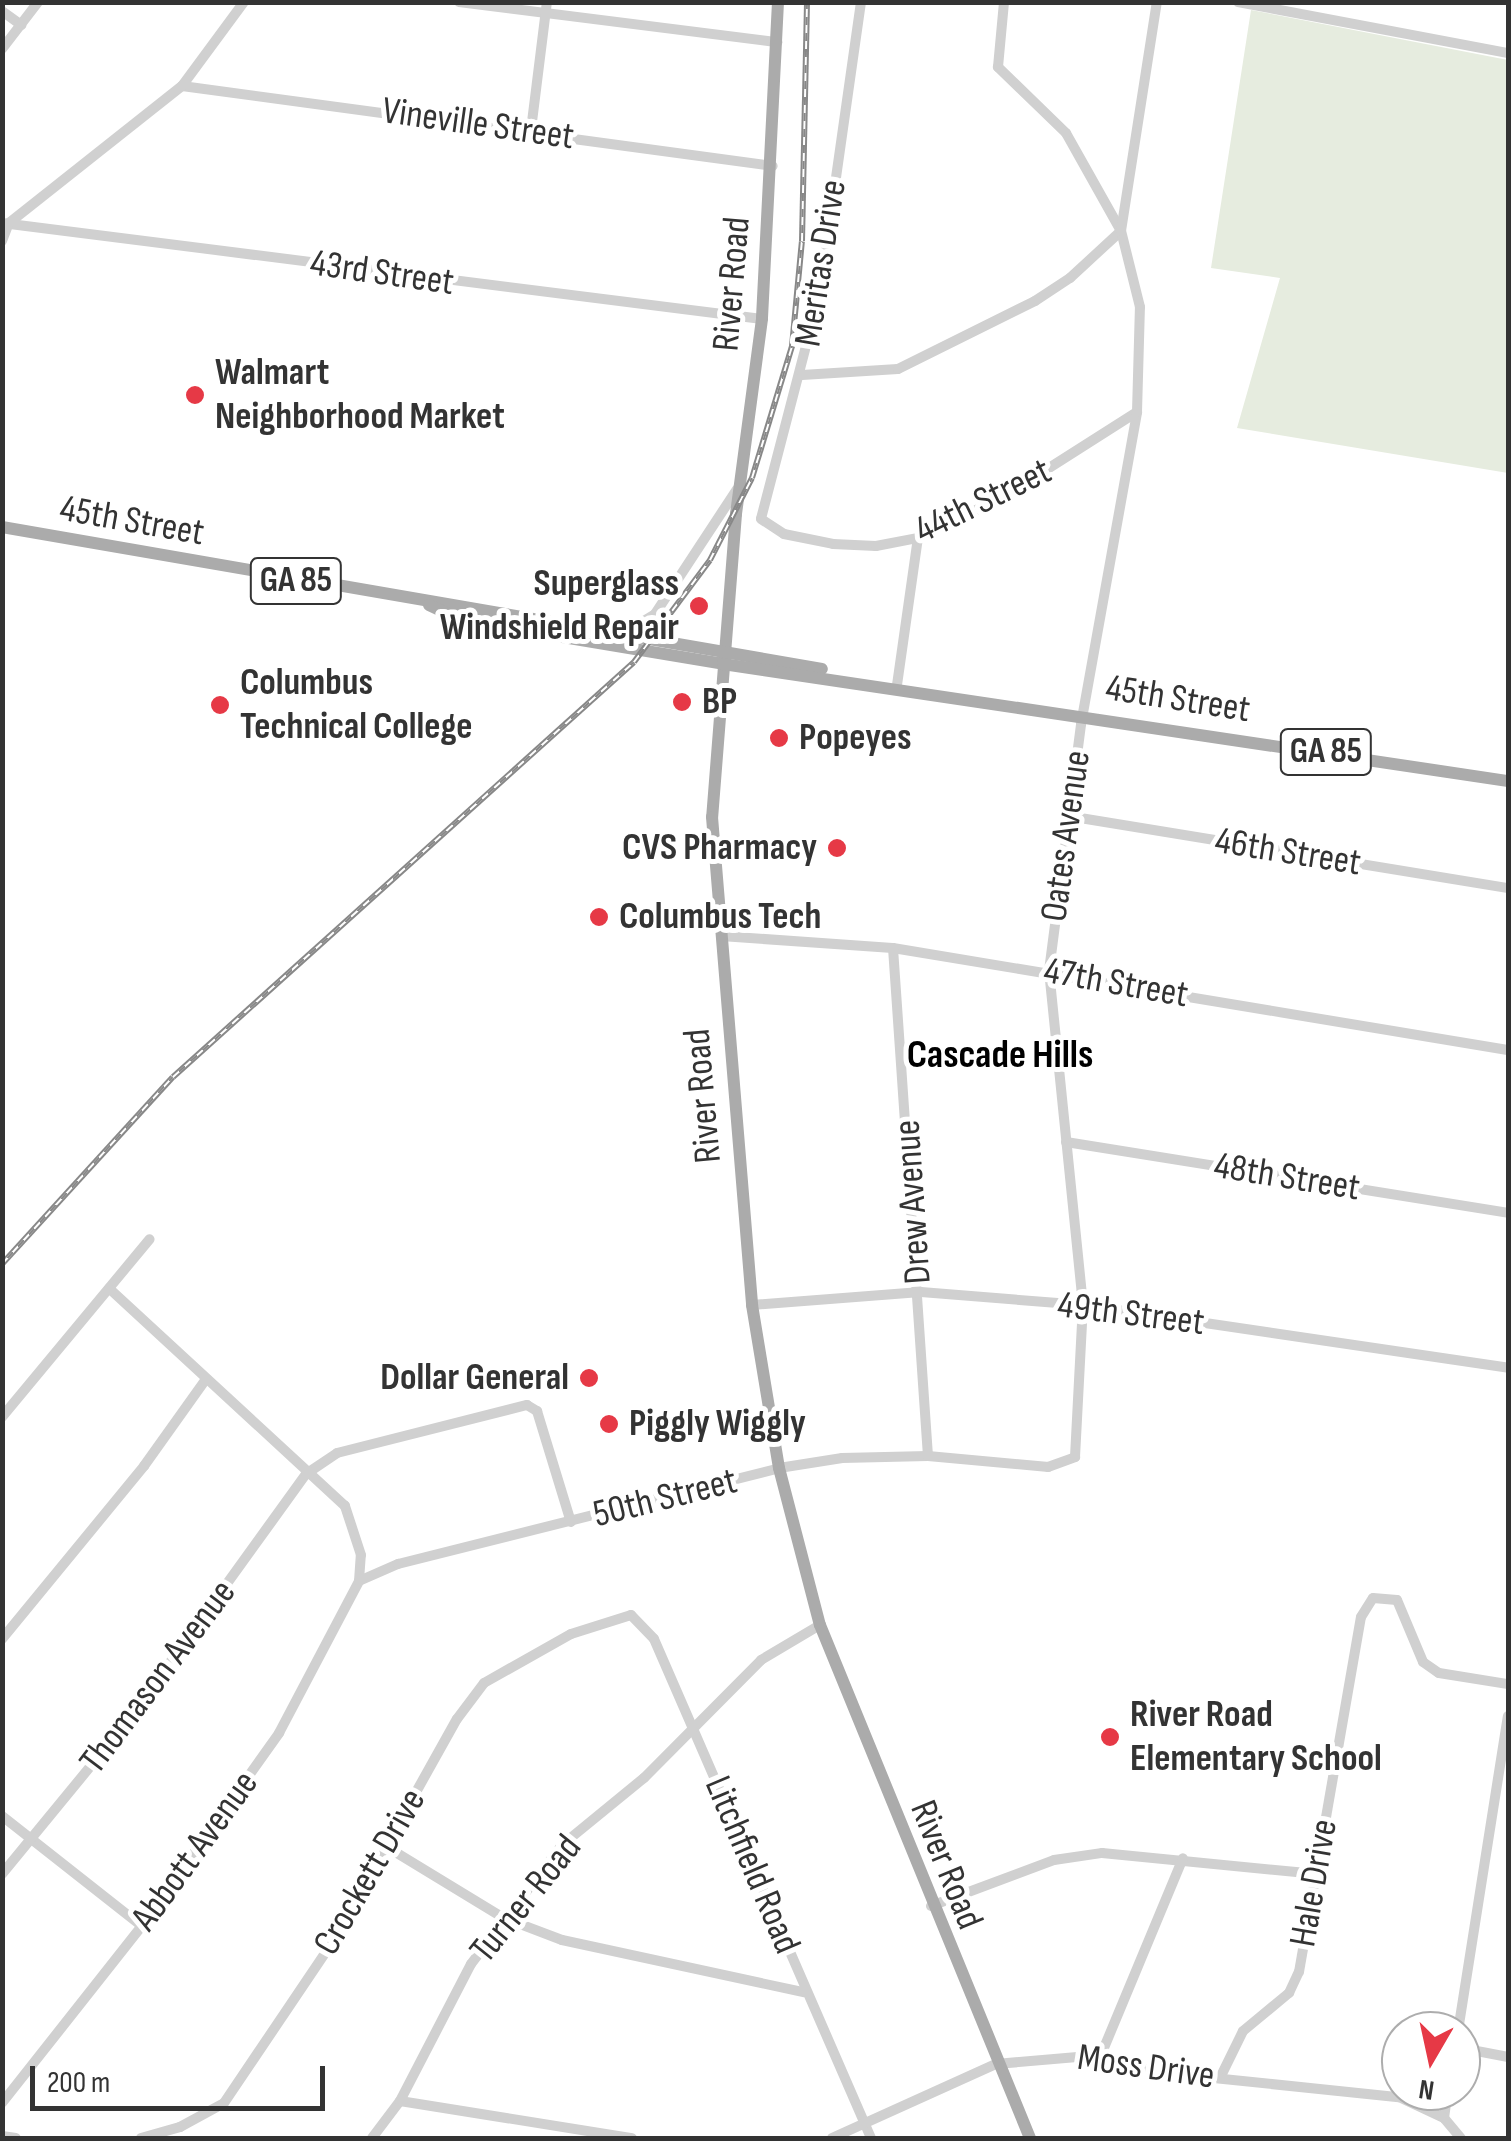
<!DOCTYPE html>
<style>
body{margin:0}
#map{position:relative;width:1511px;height:2141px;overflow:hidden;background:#fff;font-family:"Sofia Sans Condensed",sans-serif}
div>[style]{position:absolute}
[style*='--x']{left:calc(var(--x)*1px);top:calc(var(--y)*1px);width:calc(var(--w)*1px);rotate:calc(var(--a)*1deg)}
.green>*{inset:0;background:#e6ecdf}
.minor>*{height:10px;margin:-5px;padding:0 5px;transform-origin:5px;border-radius:5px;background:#d0d0d0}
.major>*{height:12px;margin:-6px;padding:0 6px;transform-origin:6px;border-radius:6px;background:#ababab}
.rail>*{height:6px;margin-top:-3px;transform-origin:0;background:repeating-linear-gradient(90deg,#fff 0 8px,#888 0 16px);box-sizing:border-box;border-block:2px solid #888}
.dots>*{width:28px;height:28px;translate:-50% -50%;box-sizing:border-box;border:5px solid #fff;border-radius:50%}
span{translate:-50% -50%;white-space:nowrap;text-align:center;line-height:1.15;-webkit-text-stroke:10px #fff;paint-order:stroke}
.shield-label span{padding:2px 8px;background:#fff;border:2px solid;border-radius:8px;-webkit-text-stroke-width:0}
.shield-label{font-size:35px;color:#333;font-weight:700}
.street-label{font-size:38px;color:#333}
.poi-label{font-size:38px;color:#333;font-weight:700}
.left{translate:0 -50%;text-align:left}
.right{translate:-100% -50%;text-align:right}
.neighbourhood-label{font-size:40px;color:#000;font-weight:700}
.frame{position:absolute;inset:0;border:5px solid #333;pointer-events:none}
.north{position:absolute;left:1381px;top:2011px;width:100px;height:100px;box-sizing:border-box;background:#fff;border:2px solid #adadad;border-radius:50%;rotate:189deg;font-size:28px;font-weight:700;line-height:40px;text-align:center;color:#333}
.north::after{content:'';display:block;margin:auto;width:35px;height:45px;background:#e63946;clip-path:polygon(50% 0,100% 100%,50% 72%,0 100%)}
.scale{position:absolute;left:30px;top:2066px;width:295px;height:45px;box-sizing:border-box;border:5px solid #333;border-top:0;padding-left:12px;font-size:30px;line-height:35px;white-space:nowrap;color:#333;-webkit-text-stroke:8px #fff;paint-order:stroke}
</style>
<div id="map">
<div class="green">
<div style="clip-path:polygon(1251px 10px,1508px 60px,1508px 473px,1237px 428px,1280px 278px,1211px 268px)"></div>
</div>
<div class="minor">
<div style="--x:459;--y:2;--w:321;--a:7.2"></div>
<div style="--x:861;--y:2;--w:297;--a:98.1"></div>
<div style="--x:819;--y:296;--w:230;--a:104.6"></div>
<div style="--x:761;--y:519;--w:27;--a:33"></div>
<div style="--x:784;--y:534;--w:50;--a:11.5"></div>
<div style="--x:833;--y:544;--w:43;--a:2.7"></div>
<div style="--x:876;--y:546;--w:43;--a:-10.8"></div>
<div style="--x:918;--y:538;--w:97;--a:-25.8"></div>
<div style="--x:1005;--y:496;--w:156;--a:-32.5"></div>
<div style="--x:1238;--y:2;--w:275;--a:10.7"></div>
<div style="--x:2;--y:11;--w:24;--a:36"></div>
<div style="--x:2;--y:49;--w:59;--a:-52.5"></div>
<div style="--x:182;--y:86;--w:596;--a:7.71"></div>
<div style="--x:531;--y:130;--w:129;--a:-82.9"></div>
<div style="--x:2;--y:223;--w:766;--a:7.2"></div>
<div style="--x:2;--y:241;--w:19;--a:-69"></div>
<div style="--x:9;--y:223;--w:221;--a:-38.4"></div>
<div style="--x:182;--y:86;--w:104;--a:-53.6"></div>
<div style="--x:802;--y:375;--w:96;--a:-3.6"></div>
<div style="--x:898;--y:369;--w:153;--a:-26.4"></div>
<div style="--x:1035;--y:301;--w:42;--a:-33.3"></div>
<div style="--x:1070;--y:278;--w:69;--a:-42.7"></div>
<div style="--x:1121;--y:231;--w:112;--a:-119.3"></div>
<div style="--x:1066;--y:133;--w:95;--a:-135.9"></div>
<div style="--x:998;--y:67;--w:65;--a:-84.7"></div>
<div style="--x:627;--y:631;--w:33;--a:-31"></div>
<div style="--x:655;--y:614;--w:149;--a:-56.7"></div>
<div style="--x:897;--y:685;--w:148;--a:-81.9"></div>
<div style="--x:1068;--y:816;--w:446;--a:9.3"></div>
<div style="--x:721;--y:936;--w:172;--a:4"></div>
<div style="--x:893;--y:948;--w:623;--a:9.42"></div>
<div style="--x:893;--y:948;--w:509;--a:86.06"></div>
<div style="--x:1066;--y:1142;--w:448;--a:9.1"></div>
<div style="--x:752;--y:1305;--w:169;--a:-4.4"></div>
<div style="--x:921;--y:1292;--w:163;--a:4.6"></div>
<div style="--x:1083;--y:1305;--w:430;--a:8.4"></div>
<div style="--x:2;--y:1417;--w:231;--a:-50.3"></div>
<div style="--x:359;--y:1581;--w:43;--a:-23.6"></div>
<div style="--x:398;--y:1564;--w:393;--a:-14.1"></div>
<div style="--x:779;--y:1468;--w:64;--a:-9"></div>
<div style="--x:842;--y:1458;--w:86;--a:-1.3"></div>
<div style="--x:928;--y:1456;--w:121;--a:5.2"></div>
<div style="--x:1048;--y:1467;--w:29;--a:-20"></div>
<div style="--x:1075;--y:1457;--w:152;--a:-87"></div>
<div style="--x:1083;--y:1305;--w:336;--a:-95.8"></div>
<div style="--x:1049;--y:971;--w:249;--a:-82.6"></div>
<div style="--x:1081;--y:724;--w:317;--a:-79.8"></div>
<div style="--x:1137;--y:412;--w:105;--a:-88.4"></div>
<div style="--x:1140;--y:307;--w:78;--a:-104"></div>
<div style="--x:1121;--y:231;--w:232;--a:-81.1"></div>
<div style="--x:2;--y:1639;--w:224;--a:-50.6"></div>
<div style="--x:144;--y:1466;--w:107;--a:-54.5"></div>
<div style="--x:2;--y:1816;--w:178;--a:38.2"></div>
<div style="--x:387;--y:1847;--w:137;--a:31.3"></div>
<div style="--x:504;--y:1918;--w:62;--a:20.8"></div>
<div style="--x:562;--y:1940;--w:247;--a:12.2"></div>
<div style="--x:2;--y:1874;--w:202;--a:-50.6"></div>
<div style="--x:130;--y:1718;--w:301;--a:-54.2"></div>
<div style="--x:306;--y:1474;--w:37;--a:-34"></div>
<div style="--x:337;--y:1453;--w:196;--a:-14.2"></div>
<div style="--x:527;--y:1405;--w:12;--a:31"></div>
<div style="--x:537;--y:1411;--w:116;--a:73"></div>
<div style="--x:931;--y:1906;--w:131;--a:-20.5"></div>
<div style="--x:1054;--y:1860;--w:49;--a:-8.3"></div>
<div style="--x:1102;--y:1853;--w:216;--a:5.6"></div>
<div style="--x:1458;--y:2031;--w:319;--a:-81"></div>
<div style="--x:1461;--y:2048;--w:48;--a:10.8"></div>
<div style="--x:1101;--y:2055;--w:213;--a:-67.4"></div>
<div style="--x:1220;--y:2078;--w:52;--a:-63.9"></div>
<div style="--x:1243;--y:2031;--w:60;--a:-39.6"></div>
<div style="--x:1289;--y:1993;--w:23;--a:-65"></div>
<div style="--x:1299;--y:1972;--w:360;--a:-80.1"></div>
<div style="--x:1361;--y:1617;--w:22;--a:-58"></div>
<div style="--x:1373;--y:1598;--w:24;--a:5"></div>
<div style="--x:1397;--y:1600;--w:67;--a:67.2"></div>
<div style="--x:1423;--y:1662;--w:19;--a:35"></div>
<div style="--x:1439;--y:1673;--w:70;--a:9.1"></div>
<div style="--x:400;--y:2101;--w:235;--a:9.1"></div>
<div style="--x:2;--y:2103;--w:226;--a:-51.7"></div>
<div style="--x:142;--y:1926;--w:237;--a:-54.6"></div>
<div style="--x:279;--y:1733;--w:172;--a:-62.2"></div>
<div style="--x:359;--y:1581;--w:26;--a:-86"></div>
<div style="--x:361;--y:1555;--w:52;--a:-108.1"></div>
<div style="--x:345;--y:1506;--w:321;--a:-137.3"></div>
<div style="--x:1444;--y:2118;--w:27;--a:-82"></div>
<div style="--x:2;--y:2136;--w:14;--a:8"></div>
<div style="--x:141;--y:2138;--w:41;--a:-15.8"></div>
<div style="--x:180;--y:2127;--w:50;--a:-28.6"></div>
<div style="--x:224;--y:2103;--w:189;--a:-56"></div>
<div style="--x:330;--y:1946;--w:260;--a:-60.8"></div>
<div style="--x:457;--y:1719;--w:45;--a:-53.1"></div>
<div style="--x:484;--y:1683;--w:100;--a:-29.4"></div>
<div style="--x:571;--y:1634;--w:63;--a:-17.6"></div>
<div style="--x:631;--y:1615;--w:33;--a:46"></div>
<div style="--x:654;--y:1639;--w:544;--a:66.5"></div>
<div style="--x:372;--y:2138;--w:46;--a:-52.9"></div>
<div style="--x:400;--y:2101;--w:154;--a:-62.6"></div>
<div style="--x:471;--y:1964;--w:150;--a:-52.6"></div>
<div style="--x:562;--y:1845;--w:106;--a:-39.3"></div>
<div style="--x:644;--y:1778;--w:166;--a:-45.2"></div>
<div style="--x:761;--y:1660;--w:69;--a:-30.7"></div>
<div style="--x:832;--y:2138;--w:180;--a:-24.3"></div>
<div style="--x:996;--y:2064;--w:105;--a:-4.9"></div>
<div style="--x:1101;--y:2055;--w:57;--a:17.5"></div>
<div style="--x:1155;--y:2072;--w:245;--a:5.9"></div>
<div style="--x:1399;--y:2097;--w:50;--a:25"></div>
<div style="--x:1444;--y:2118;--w:26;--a:50"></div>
</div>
<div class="major">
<div style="--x:778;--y:2;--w:317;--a:92.9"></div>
<div style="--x:762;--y:319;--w:197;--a:97.6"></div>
<div style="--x:736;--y:514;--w:304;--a:94.5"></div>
<div style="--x:712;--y:817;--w:490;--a:85.3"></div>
<div style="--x:752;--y:1305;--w:165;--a:80.6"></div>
<div style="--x:779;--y:1468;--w:162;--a:75.4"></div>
<div style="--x:820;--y:1625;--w:554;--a:67.74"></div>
<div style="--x:2;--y:527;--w:832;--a:9.82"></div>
<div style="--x:429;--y:605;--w:35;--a:25"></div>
<div style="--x:461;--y:620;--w:266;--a:9.5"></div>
<div style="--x:723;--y:664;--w:794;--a:8.48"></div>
</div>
<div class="rail">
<div style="--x:2;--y:1264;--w:253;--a:-47.6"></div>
<div style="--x:173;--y:1077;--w:620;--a:-41.99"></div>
<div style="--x:634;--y:662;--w:127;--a:-53.3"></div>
<div style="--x:710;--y:560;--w:92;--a:-62.9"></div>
<div style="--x:752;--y:478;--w:138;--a:-73.1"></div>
<div style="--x:792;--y:346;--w:105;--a:-84.6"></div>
<div style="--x:802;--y:241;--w:239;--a:-88.8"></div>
</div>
<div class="dots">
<div style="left:195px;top:395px;background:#e63946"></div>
<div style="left:699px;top:606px;background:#e63946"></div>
<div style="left:682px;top:702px;background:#e63946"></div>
<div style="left:220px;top:705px;background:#e63946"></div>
<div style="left:779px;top:738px;background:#e63946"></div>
<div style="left:837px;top:848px;background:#e63946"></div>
<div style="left:599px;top:917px;background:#e63946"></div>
<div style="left:589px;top:1378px;background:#e63946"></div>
<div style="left:609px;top:1424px;background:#e63946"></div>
<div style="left:1110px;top:1737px;background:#e63946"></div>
</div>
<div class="shield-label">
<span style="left:296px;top:581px">GA 85</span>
<span style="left:1326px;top:752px">GA 85</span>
</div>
<div class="street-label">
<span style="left:478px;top:124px;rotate:8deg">Vineville Street</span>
<span style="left:821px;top:263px;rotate:-81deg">Meritas Drive</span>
<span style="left:382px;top:273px;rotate:8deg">43rd Street</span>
<span style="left:732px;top:284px;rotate:-85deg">River Road</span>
<span style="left:983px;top:501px;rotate:-26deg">44th Street</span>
<span style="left:132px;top:521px;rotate:10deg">45th Street</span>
<span style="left:1178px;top:699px;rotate:9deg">45th Street</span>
<span style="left:1066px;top:836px;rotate:-82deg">Oates Avenue</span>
<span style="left:1288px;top:852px;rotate:9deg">46th Street</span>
<span style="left:1116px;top:983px;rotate:10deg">47th Street</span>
<span style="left:703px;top:1096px;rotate:-95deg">River Road</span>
<span style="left:1287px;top:1177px;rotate:9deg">48th Street</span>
<span style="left:913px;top:1202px;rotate:-94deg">Drew Avenue</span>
<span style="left:1131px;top:1314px;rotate:7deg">49th Street</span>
<span style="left:665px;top:1498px;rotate:-14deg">50th Street</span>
<span style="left:158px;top:1677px;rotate:-53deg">Thomason Avenue</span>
<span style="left:195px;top:1851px;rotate:-54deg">Abbott Avenue</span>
<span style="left:752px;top:1865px;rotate:67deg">Litchfield Road</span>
<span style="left:946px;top:1865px;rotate:68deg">River Road</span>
<span style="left:370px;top:1872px;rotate:-60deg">Crockett Drive</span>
<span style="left:1314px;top:1883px;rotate:-80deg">Hale Drive</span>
<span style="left:526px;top:1899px;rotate:-51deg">Turner Road</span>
<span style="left:1146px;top:2067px;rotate:8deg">Moss Drive</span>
</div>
<div class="poi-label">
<span class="left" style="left:215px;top:395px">Walmart<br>Neighborhood Market</span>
<span class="right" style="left:679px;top:606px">Superglass<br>Windshield Repair</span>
<span class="left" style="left:240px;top:705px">Columbus<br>Technical College</span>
<span class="left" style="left:702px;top:702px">BP</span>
<span class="left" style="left:799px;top:738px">Popeyes</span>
<span class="right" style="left:817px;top:848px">CVS Pharmacy</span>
<span class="left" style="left:619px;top:917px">Columbus Tech</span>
<span class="right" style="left:569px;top:1378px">Dollar General</span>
<span class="left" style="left:629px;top:1424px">Piggly Wiggly</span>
<span class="left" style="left:1130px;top:1737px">River Road<br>Elementary School</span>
</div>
<div class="neighbourhood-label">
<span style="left:1000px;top:1055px">Cascade Hills</span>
</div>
<div class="frame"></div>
<div class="north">N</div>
<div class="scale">200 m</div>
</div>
